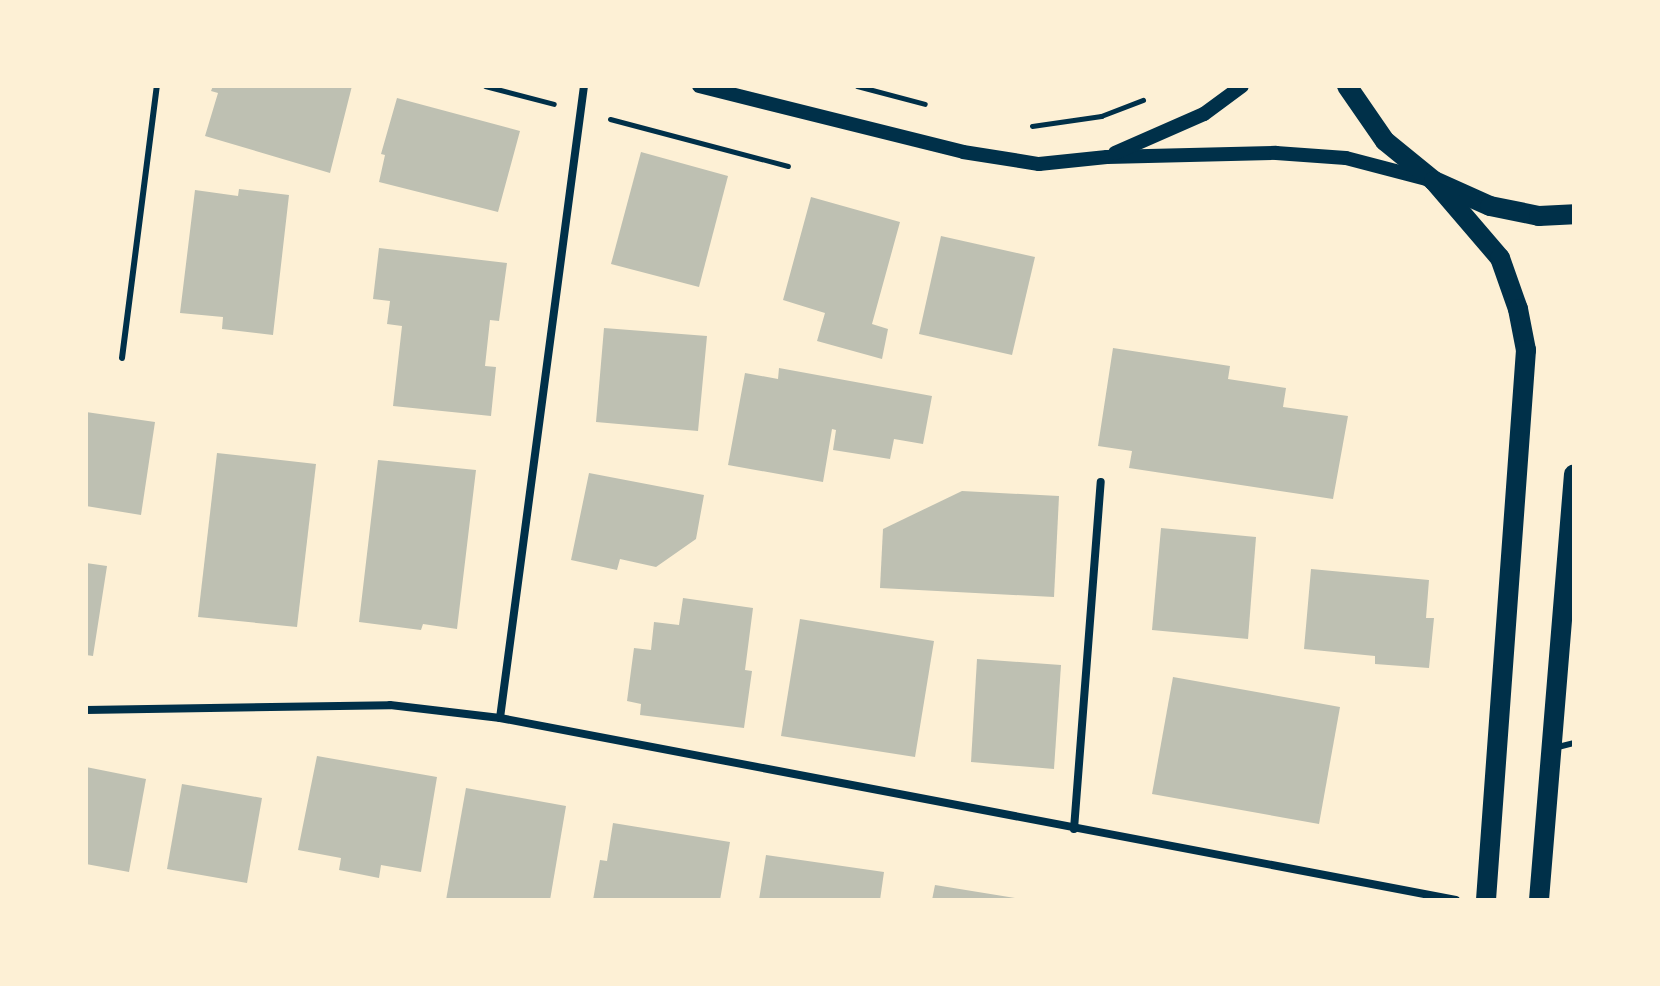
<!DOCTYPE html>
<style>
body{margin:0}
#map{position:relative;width:1660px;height:986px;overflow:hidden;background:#fdf0d5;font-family:"Alegreya Sans",sans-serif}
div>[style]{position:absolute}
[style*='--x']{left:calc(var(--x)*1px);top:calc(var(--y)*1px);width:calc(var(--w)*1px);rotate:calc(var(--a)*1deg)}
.building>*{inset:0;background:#bec0b2}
.path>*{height:5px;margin:-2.5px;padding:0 2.5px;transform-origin:2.5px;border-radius:2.5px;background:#003049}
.service>*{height:6px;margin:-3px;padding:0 3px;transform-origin:3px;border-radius:3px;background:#003049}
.minor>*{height:8px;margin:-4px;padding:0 4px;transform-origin:4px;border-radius:4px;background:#003049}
.tertiary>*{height:14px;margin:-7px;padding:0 7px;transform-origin:7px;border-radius:7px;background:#003049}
.primary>*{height:20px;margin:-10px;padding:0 10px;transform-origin:10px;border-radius:10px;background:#003049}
span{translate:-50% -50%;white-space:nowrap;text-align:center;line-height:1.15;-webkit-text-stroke:7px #fdf0d5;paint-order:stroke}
.frame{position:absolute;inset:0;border:88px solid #fdf0d5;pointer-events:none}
</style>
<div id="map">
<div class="building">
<div style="clip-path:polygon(213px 86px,352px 86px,330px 173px,205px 136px,218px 93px,211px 91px)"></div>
<div style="clip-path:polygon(397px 98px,520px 131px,498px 212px,379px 182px,385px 155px,381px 154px)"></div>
<div style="clip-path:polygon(641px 152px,728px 176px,699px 287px,611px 264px)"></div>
<div style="clip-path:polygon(239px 189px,289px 195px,273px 335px,222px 329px,223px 317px,180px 313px,195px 190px,238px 196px)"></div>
<div style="clip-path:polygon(811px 197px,900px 222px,872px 324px,888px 329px,882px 359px,817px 341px,825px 313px,783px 300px)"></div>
<div style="clip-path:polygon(941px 236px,1035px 257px,1012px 355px,919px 334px)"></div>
<div style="clip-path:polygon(379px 248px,507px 263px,499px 321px,490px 320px,485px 366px,496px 367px,491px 416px,393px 406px,402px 326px,387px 324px,390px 301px,373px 299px)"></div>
<div style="clip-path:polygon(604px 328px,707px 336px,698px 431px,596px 422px)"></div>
<div style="clip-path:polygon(1113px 348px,1230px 366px,1228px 379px,1286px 388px,1283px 407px,1348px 416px,1333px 499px,1129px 468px,1132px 451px,1098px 446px)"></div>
<div style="clip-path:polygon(779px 368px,932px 396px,923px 444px,894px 439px,890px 459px,833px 450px,836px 430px,832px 429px,823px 482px,728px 465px,745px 373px,778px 379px)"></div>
<div style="clip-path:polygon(86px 412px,155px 422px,141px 515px,86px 506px)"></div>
<div style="clip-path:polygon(217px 453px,316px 464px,297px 627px,198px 617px)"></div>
<div style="clip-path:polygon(378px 460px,476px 470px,457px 629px,423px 624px,421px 630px,359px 622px)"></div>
<div style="clip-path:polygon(589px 473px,704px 495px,696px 539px,656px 567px,620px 559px,617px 570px,571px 560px)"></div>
<div style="clip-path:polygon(962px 491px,1059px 496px,1054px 597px,880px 588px,883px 529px)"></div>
<div style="clip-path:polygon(1161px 528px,1256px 537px,1248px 639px,1152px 630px)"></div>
<div style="clip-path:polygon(86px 563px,107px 566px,93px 656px,86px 655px)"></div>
<div style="clip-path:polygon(1311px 569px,1429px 580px,1426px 618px,1434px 618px,1429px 668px,1375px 664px,1375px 656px,1304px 649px)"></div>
<div style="clip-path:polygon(683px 598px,753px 608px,745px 670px,752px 671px,744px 728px,640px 715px,641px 704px,627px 701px,634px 648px,651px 650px,654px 622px,679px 625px)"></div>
<div style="clip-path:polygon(800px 619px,934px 641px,915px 757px,781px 736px)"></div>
<div style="clip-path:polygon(977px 659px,1061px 665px,1054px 769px,971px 762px)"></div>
<div style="clip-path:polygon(1173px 677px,1340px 707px,1319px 824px,1152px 794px)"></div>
<div style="clip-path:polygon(317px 756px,437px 777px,421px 872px,381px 865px,379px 878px,339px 870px,341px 858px,298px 850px)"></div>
<div style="clip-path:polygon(86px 767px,146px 779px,129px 872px,86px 864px)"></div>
<div style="clip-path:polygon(182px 784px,262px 798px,247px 883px,167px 869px)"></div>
<div style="clip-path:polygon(466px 788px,566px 806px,550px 900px,446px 900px)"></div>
<div style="clip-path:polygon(613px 823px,730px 842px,720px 900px,593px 900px,600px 860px,607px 861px)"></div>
<div style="clip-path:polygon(766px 855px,884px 872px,880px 900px,759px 900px)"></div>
<div style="clip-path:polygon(935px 885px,1015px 898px,1014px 900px,932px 900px)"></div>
</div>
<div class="path">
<div style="--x:485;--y:86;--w:71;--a:14.6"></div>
<div style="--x:857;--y:86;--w:70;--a:14.8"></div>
<div style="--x:610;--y:119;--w:184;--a:14.8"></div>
<div style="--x:1032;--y:126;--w:70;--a:-8.2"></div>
<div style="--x:1101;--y:116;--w:45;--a:-20.9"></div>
</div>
<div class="service">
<div style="--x:122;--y:358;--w:274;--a:-82.7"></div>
<div style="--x:1554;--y:748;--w:21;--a:-14"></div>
</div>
<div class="minor">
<div style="--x:86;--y:710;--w:304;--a:-0.9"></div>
<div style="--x:390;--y:705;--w:111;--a:6.7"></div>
<div style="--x:500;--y:718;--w:973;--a:10.78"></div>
<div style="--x:500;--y:718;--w:638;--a:-82.43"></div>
<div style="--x:1074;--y:829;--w:348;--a:-85.6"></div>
</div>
<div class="tertiary">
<div style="--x:699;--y:86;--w:272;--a:14"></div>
<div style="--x:963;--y:152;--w:77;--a:9"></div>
<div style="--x:1039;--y:164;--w:68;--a:-5.9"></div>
<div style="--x:1107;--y:157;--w:169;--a:-1.4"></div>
<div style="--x:1276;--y:153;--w:70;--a:4.1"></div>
<div style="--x:1346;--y:158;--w:83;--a:14.7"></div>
<div style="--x:1115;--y:153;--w:97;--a:-23.7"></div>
<div style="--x:1204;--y:114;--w:47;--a:-36.4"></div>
</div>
<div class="primary">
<div style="--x:1347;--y:86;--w:67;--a:55.4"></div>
<div style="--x:1385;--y:141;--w:63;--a:39.2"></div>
<div style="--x:1434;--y:181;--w:61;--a:24.1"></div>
<div style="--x:1490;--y:206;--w:50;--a:11.5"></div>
<div style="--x:1539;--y:216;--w:35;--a:-3"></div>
<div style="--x:1434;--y:181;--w:101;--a:49.4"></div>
<div style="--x:1500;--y:258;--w:54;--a:70.6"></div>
<div style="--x:1518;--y:309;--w:42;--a:79"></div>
<div style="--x:1526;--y:350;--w:551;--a:94.16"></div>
<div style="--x:1539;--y:900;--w:427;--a:-85.3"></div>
</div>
<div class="frame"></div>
</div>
